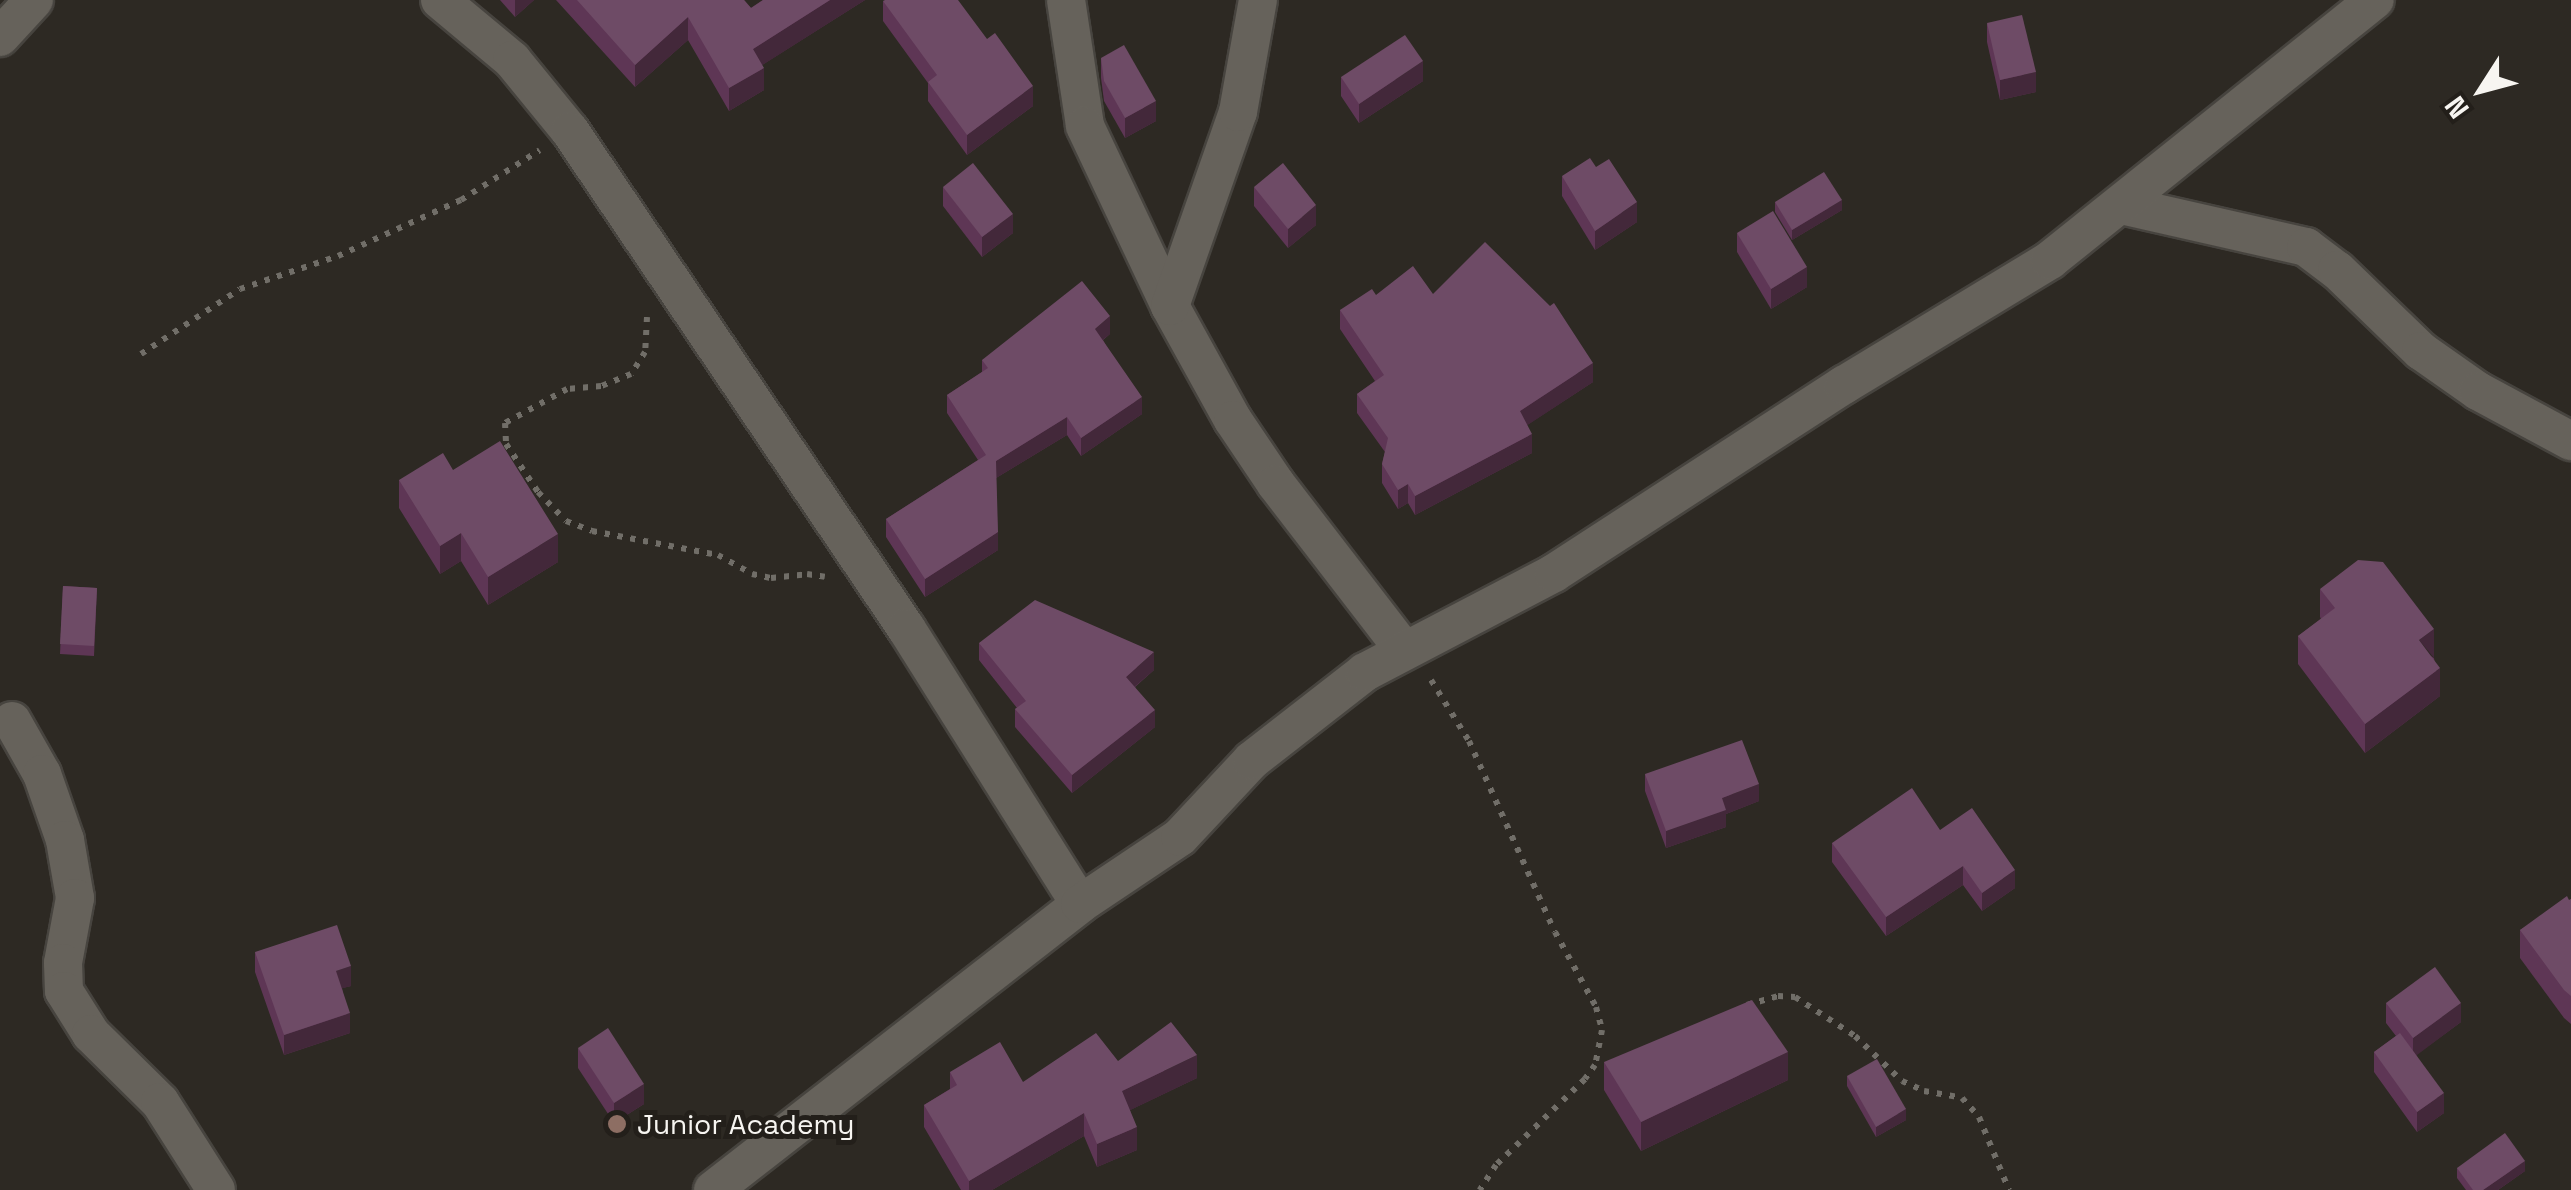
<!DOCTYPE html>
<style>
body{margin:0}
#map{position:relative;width:2571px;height:1190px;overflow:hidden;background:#2d2923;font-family:"Space Grotesk",sans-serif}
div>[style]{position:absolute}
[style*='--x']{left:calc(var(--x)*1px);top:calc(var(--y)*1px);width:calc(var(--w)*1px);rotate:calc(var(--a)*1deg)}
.path>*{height:6px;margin-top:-3px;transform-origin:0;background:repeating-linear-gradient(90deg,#716e68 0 5px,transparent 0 13px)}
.roads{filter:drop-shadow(2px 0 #47443f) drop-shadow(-2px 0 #47443f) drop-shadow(0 2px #47443f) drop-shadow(0 -2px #47443f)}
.minor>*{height:38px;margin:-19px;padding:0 19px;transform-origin:19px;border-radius:19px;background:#66625b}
.wall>*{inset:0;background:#5e3655}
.shaded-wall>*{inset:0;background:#43283a}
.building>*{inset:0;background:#6e4b66}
.dots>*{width:28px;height:28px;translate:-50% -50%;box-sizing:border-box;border:5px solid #231f1a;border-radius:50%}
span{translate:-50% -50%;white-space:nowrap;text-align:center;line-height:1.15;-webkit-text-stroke:10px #231f1a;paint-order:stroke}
.poi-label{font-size:28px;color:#f7f5f1}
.left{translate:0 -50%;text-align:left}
.north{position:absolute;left:2431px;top:40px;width:100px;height:100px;-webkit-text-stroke:8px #231f1a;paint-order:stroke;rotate:234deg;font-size:28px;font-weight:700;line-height:40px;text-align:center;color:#f7f5f1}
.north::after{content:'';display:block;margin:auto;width:35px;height:45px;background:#f7f5f1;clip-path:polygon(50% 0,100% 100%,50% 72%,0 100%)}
</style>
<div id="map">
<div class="path">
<div style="--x:647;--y:317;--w:35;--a:93"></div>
<div style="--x:645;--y:352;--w:26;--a:122"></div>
<div style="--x:631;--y:374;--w:32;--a:158"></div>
<div style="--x:601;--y:386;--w:34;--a:175"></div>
<div style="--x:567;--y:389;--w:71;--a:151.3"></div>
<div style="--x:505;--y:423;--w:21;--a:87"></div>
<div style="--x:506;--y:444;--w:58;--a:56.3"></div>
<div style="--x:538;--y:492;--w:40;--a:46"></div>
<div style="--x:566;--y:521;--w:28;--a:21"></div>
<div style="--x:592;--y:531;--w:128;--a:10.8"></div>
<div style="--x:718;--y:555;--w:39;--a:29"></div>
<div style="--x:752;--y:574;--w:19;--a:12"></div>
<div style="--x:771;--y:578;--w:36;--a:-6"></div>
<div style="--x:807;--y:574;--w:18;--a:9"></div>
<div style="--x:141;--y:354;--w:118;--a:-33.3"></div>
<div style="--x:240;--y:289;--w:103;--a:-18.6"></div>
<div style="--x:338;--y:256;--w:135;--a:-24.5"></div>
<div style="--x:461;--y:200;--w:93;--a:-32.3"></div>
<div style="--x:1431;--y:680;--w:72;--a:58.1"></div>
<div style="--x:1469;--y:741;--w:209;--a:65.8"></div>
<div style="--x:1555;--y:932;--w:85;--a:61.3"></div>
<div style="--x:1596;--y:1007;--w:24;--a:75"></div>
<div style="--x:1602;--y:1030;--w:36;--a:101"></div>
<div style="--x:1595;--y:1065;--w:17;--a:126"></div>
<div style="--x:1585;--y:1079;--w:124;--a:136"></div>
<div style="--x:1496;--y:1165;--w:30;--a:123"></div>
<div style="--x:1747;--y:1005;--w:32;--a:-16"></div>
<div style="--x:1778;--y:996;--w:17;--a:3"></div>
<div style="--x:1795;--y:997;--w:72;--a:33"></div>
<div style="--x:1855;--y:1036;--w:65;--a:43.8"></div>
<div style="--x:1902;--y:1081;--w:24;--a:24"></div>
<div style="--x:1924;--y:1091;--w:39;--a:10"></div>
<div style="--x:1962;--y:1098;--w:25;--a:48"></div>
<div style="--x:1979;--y:1117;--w:79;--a:67.7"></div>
</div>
<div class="roads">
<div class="minor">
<div style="--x:440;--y:0;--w:94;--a:39.8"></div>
<div style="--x:512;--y:60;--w:92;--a:50.8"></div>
<div style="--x:570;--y:131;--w:600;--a:55.94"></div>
<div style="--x:906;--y:628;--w:326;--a:57.8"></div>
<div style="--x:1066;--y:0;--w:127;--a:81.4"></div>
<div style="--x:1085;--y:126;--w:199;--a:64.7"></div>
<div style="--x:1170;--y:306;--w:130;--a:61.1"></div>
<div style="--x:1233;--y:420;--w:77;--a:56.1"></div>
<div style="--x:1276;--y:484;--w:210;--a:52.4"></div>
<div style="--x:0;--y:37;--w:50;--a:-47.4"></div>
<div style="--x:2121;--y:205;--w:190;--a:12.8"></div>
<div style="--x:2306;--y:247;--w:39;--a:37"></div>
<div style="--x:2337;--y:270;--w:117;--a:44"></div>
<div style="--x:2421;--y:351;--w:70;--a:35.1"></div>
<div style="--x:2478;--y:391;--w:106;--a:28.3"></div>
<div style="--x:1170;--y:306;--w:206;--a:-70.7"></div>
<div style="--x:1238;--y:112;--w:114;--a:-79.9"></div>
<div style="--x:12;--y:721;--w:61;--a:60.5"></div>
<div style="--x:42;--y:774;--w:70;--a:70.8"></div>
<div style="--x:65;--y:840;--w:59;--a:80.2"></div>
<div style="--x:75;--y:898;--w:66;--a:100.5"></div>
<div style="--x:63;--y:963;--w:28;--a:88"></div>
<div style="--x:64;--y:991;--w:51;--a:57.9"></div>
<div style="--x:91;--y:1034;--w:97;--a:44.6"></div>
<div style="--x:160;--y:1102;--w:104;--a:57.5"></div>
<div style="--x:713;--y:1190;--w:465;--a:-37.9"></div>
<div style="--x:1080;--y:904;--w:120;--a:-33.8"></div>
<div style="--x:1180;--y:837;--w:105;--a:-46.9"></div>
<div style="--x:1252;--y:760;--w:143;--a:-37.9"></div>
<div style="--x:1365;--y:672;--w:213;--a:-27.6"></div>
<div style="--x:1554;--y:573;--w:346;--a:-33"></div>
<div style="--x:1844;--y:385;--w:241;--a:-31.2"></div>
<div style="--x:2050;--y:260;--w:416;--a:-38.7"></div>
</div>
</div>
<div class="wall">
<div style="clip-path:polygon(500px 0,534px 0,515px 17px)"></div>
<div style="clip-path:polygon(556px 0,744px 0,751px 8px,763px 0,865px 0,762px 65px,764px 90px,729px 111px,688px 40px,635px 87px)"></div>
<div style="clip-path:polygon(883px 1px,987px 39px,1033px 106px,967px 155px,928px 101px,928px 83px,883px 21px)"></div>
<div style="clip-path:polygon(1987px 23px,2036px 92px,2000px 100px,1987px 42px)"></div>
<div style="clip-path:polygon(1101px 58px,1156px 121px,1125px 138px,1104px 101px,1101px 78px)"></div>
<div style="clip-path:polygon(1341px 77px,1423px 81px,1359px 123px,1341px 96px)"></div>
<div style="clip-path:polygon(1562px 176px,1637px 222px,1595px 250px,1562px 196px)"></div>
<div style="clip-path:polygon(943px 187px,1013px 233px,982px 257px,943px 206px)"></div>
<div style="clip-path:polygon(1254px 187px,1316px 225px,1288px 248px,1254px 206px)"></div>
<div style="clip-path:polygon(1775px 202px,1842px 210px,1792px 240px,1775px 212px)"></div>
<div style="clip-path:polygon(1737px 233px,1807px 287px,1771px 309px,1737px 252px)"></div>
<div style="clip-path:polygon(1433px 294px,1593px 382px,1527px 425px,1532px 453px,1415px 515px,1408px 503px,1398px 509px,1382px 483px,1382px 464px,1385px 452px,1357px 413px,1357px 394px,1375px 381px,1340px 329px,1340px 310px,1376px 295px)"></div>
<div style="clip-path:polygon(1110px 334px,1103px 340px,1142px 414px,1081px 456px,1067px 435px,996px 478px,998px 550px,925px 597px,886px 537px,886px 519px,978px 460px,947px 413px,947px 395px,982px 372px,982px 360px)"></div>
<div style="clip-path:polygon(453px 470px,558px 562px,488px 605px,461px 561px,440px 574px,399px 508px,399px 480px)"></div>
<div style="clip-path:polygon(63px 586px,97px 588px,94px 656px,60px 654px)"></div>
<div style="clip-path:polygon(2320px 589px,2434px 658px,2440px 696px,2365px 753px,2298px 664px,2298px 636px,2321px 619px,2320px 617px)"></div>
<div style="clip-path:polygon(979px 643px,1154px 670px,1135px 687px,1155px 727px,1072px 793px,1015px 727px,1015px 709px,1017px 708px,979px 660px)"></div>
<div style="clip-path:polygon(1645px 774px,1759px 801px,1726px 814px,1726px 827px,1666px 848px,1645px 791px)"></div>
<div style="clip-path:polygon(1940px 830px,2015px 888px,1982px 911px,1963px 885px,1886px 936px,1832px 862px,1832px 843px)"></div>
<div style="clip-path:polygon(2571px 899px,2571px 1024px,2564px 1018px,2520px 958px,2520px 930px)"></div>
<div style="clip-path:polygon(255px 952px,351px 986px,342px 988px,350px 1033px,284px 1055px,255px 972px)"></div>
<div style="clip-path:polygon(2386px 1003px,2461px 1022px,2416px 1055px,2444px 1113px,2417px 1132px,2374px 1072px,2374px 1052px,2396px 1036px,2386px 1023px)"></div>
<div style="clip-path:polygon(578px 1048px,644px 1104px,614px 1123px,578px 1068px)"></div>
<div style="clip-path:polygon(1118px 1061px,1197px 1078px,1130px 1110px,1137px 1150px,1097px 1167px,1084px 1136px,992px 1190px,961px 1190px,924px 1127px,924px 1105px,950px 1089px,950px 1072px,1023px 1082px)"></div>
<div style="clip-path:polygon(1604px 1062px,1788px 1080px,1641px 1151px,1604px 1090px)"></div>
<div style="clip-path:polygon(1847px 1076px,1906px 1120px,1876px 1137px,1847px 1086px)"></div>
<div style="clip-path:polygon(2457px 1168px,2525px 1171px,2498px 1190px,2466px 1190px,2457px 1178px)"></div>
</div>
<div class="shaded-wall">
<div style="clip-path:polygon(515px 0,534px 0,515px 17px)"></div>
<div style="clip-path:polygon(830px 0,865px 0,753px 71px,753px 49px)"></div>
<div style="clip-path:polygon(688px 17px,688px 40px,635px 87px,635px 65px)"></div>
<div style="clip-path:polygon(1423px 61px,1423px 81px,1359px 123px,1359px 104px)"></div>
<div style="clip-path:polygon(764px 68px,764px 90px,729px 111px,729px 88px)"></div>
<div style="clip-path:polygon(2036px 72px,2036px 92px,2000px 100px,2000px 80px)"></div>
<div style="clip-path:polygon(1033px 86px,1033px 106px,967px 155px,967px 135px)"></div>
<div style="clip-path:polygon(1156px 101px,1156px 121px,1125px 138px,1125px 118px)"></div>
<div style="clip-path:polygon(1842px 200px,1842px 210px,1792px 240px,1792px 230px)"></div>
<div style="clip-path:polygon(1637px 202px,1637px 222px,1595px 250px,1595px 231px)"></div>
<div style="clip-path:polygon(1316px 205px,1316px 225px,1288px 248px,1288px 229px)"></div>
<div style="clip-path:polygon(1013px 214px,1013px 233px,982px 257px,982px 237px)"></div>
<div style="clip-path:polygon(1807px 267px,1807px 287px,1771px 309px,1771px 289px)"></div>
<div style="clip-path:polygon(1110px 316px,1110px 334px,1095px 346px,1095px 329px)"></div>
<div style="clip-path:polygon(1593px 363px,1593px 382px,1520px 430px,1520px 411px)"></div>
<div style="clip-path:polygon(1142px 397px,1142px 414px,1081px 456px,1081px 438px)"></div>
<div style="clip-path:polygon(1067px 417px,1067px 435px,996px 478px,996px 461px)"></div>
<div style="clip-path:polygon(1532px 434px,1532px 453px,1415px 515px,1415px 496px)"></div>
<div style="clip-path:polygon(1408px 484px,1408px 503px,1398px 509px,1398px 490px)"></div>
<div style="clip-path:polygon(998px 532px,998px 550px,925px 597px,925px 579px)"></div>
<div style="clip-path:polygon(461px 533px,461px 561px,440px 574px,440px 546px)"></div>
<div style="clip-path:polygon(558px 534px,558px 562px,488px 605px,488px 577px)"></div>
<div style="clip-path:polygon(2434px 629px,2434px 658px,2419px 640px)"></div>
<div style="clip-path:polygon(1154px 652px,1154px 670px,1126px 694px,1126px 677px)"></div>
<div style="clip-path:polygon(2440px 668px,2440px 696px,2365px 753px,2365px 724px)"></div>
<div style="clip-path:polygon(1155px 710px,1155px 727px,1072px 793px,1072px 775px)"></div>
<div style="clip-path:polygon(1759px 784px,1759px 801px,1726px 814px,1726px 827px,1666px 848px,1666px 831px,1722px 798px)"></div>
<div style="clip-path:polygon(1963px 866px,1963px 885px,1886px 936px,1886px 917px)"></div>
<div style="clip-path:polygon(2015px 870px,2015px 888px,1982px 911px,1982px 893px)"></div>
<div style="clip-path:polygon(351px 966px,351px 986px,336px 990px,336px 971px)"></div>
<div style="clip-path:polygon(2461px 1003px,2461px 1022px,2413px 1058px,2413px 1038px)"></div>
<div style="clip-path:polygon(350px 1013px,350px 1033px,284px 1055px,284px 1035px)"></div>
<div style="clip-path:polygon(1788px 1052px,1788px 1080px,1641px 1151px,1641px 1122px)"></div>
<div style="clip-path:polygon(1197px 1055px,1197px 1078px,1122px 1114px,1122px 1091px)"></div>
<div style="clip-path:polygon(644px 1084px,644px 1104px,614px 1123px,614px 1103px)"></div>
<div style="clip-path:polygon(2444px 1093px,2444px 1113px,2417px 1132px,2417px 1112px)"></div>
<div style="clip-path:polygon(1906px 1109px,1906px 1120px,1876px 1137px,1876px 1127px)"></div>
<div style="clip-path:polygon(1084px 1113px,1084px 1136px,992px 1190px,969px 1190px,969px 1181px)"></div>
<div style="clip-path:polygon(1137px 1127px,1137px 1150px,1097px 1167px,1097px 1144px)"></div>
<div style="clip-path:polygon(2525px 1161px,2525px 1171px,2498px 1190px,2483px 1190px)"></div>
</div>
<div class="building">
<div style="clip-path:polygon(577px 0,744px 0,751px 8px,763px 0,830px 0,753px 49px,764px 68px,729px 88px,688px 17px,635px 65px)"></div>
<div style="clip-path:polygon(885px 0,958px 0,987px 39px,995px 33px,1033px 86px,967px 135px,928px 82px,937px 75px,883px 1px)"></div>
<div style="clip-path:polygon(2022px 15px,2036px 72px,2000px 80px,1987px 23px)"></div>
<div style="clip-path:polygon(1405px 35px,1423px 61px,1359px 104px,1341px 77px)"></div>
<div style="clip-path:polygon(1124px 45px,1156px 101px,1125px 118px,1104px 81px,1101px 58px)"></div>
<div style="clip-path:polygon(1590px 158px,1596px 167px,1609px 159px,1637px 202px,1595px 231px,1562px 176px)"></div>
<div style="clip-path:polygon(973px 163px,1013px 214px,982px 237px,943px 187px)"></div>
<div style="clip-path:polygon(1283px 163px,1316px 205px,1288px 229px,1254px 187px)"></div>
<div style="clip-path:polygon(1824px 172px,1842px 200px,1792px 230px,1775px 202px)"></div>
<div style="clip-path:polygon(1773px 211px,1807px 267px,1771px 289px,1737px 233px)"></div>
<div style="clip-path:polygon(1485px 242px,1550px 306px,1554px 303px,1593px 363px,1520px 411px,1532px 434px,1415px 496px,1408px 484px,1398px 490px,1382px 464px,1388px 438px,1357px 394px,1384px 375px,1340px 310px,1372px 289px,1376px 295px,1413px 266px,1433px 294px)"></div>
<div style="clip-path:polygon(1082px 281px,1110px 316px,1095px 329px,1142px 397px,1081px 438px,1067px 417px,996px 461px,998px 532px,925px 579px,886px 519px,986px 455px,947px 395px,988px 368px,982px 360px)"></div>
<div style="clip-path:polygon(500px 441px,558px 534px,488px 577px,461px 533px,440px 546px,399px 480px,443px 453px,453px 470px)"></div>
<div style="clip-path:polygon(2358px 560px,2383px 562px,2434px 629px,2419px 640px,2440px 668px,2365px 724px,2298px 636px,2335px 608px,2320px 589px)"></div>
<div style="clip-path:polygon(63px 586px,97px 588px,94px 646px,60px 644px)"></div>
<div style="clip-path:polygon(1035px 600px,1154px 652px,1126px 677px,1155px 710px,1072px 775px,1015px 709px,1026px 701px,979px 643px)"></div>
<div style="clip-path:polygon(1742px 740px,1759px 784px,1722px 798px,1726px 810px,1666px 831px,1645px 774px)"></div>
<div style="clip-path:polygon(1912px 788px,1940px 830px,1972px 808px,2015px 870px,1982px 893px,1963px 866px,1886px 917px,1832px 843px)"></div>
<div style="clip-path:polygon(2567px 896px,2569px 900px,2571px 899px,2571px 996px,2564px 990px,2520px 930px)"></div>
<div style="clip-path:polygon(337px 925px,351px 966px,336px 971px,350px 1013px,284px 1035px,255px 952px)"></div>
<div style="clip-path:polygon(2435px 967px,2461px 1003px,2413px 1038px,2386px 1003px)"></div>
<div style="clip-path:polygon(1752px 1000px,1788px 1052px,1641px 1122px,1604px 1062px)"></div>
<div style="clip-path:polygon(1171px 1022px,1197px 1055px,1122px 1091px,1137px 1127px,1097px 1144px,1084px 1113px,969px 1181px,924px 1105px,957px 1085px,950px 1072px,1000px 1042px,1023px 1082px,1096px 1033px,1118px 1061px)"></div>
<div style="clip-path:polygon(608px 1028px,644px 1084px,614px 1103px,578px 1048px)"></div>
<div style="clip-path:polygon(2400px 1033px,2444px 1093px,2417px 1112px,2374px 1052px)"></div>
<div style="clip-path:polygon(1877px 1059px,1906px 1109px,1876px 1127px,1847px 1076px)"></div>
<div style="clip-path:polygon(2505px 1133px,2525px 1161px,2483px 1190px,2473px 1190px,2457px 1168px)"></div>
</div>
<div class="dots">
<div style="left:617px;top:1124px;background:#8d6e63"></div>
</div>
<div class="poi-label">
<span class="left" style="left:637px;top:1124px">Junior Academy</span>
</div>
<div class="north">N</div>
</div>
